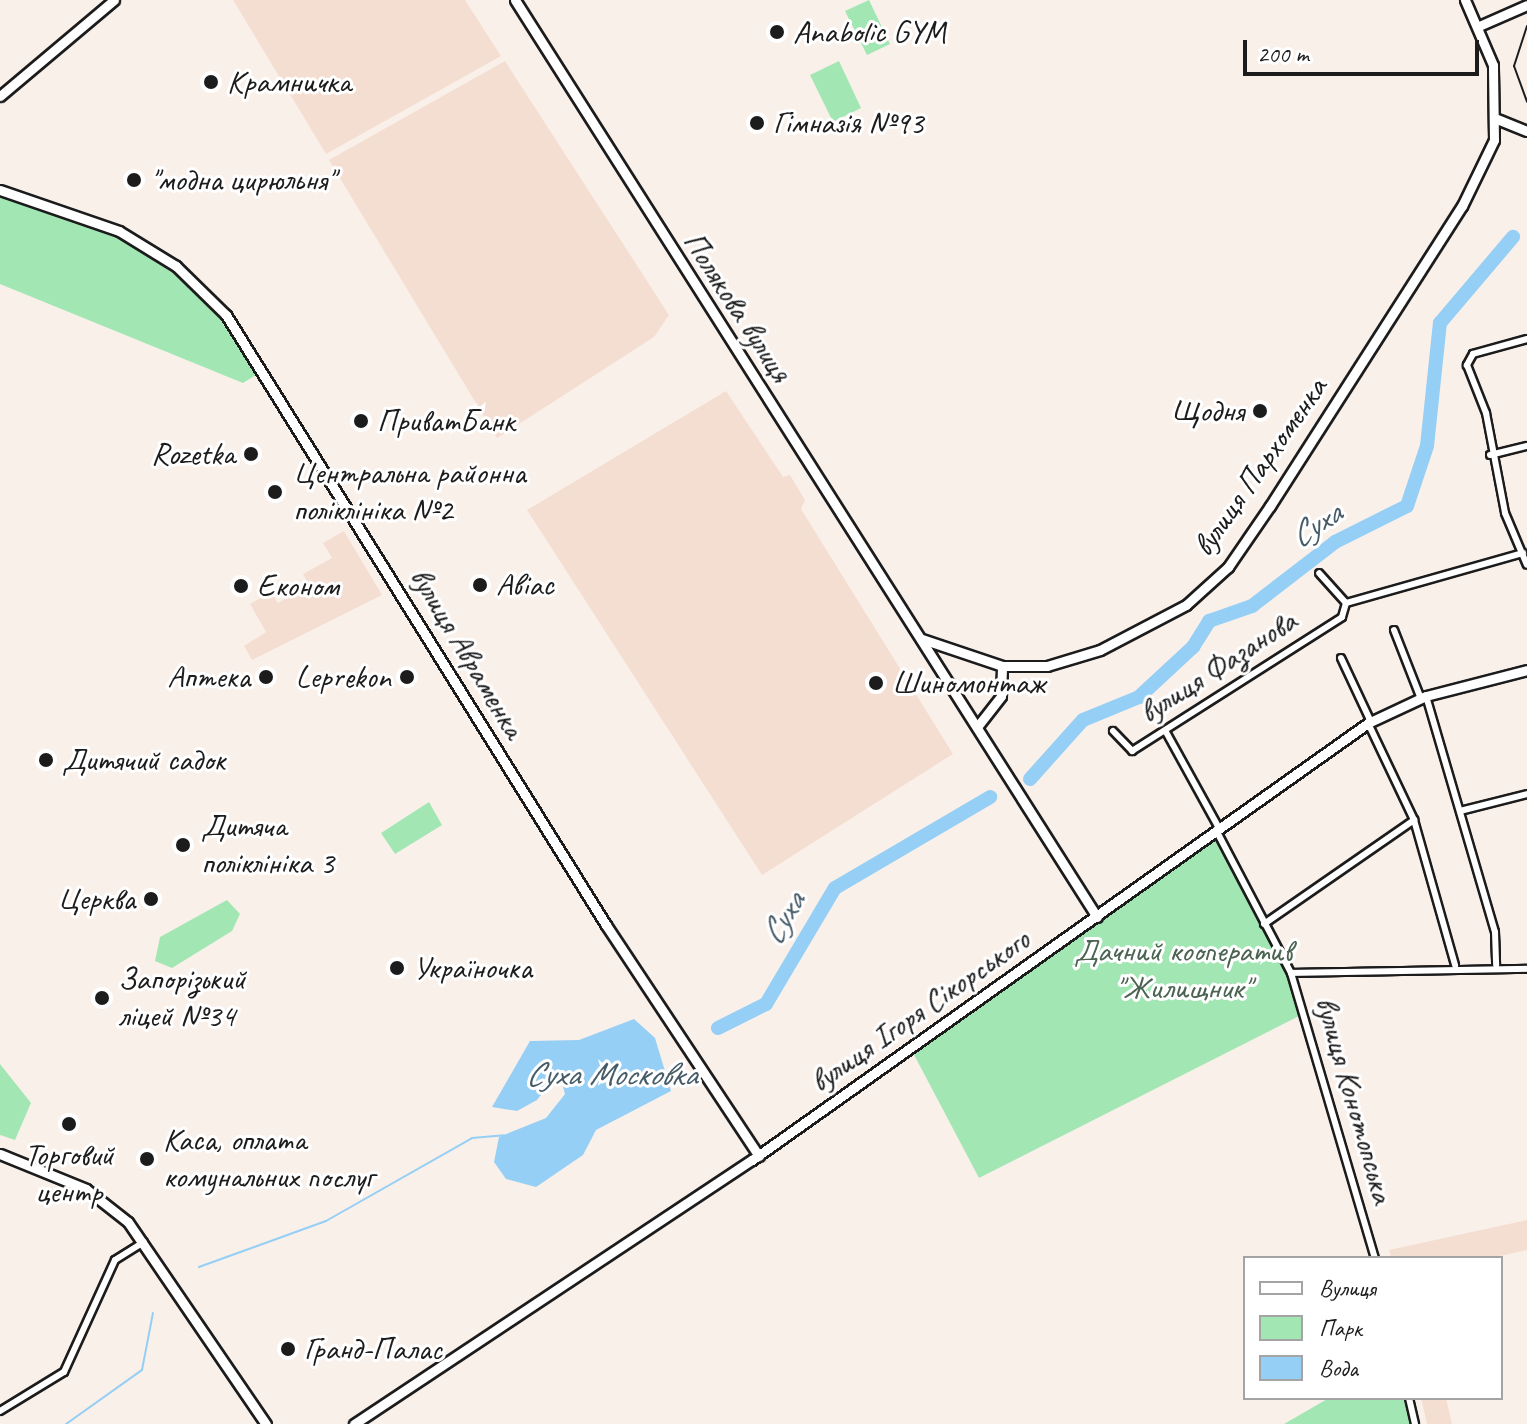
<!DOCTYPE html>
<meta charset="utf-8">
<style>
body{margin:0}
#map{position:relative;width:1527px;height:1424px;overflow:hidden;background:#faf0ea;font-family:Caveat,sans-serif}
div>[style]{position:absolute}
[style*='--x']{left:calc(var(--x)*1px);top:calc(var(--y)*1px);width:calc(var(--w)*1px);rotate:calc(var(--a)*1deg)}
.built>*{inset:0;background:#f4ded1}
.green>*{inset:0;background:#a2e7b3}
.water>*{inset:0;background:#95cff5}
.stream>*{height:2px;margin:-1px;padding:0 1px;transform-origin:1px;border-radius:1px;background:#95cff5}
.river>*{height:14px;margin:-7px;padding:0 7px;transform-origin:7px;border-radius:7px;background:#95cff5}
.roads{filter:drop-shadow(2px 0 #1c1c1c) drop-shadow(-2px 0 #1c1c1c) drop-shadow(0 2px #1c1c1c) drop-shadow(0 -2px #1c1c1c)}
.street>*{height:6px;margin:-3px;padding:0 3px;transform-origin:3px;border-radius:3px;background:#fff}
.secondary>*{height:9px;margin:-4.5px;padding:0 4.5px;transform-origin:4.5px;border-radius:4.5px;background:#fff}
.tram>*{height:2px;margin:-1px;padding:0 1px;transform-origin:1px;border-radius:1px;background:#1c1c1c}
.dots>*{width:22px;height:22px;translate:-50% -50%;box-sizing:border-box;border:4px solid #fff;border-radius:50%}
span{translate:-50% -50%;white-space:nowrap;text-align:center;line-height:1.15;-webkit-text-stroke:6px #fff;paint-order:stroke}
.poi-label{font-size:32px;color:#1c1c1c}
.left{translate:0 -50%;text-align:left}
.right{translate:-100% -50%;text-align:right}
.street-label{font-size:32px;color:#1c1c1c}
.park-label{font-size:32px;color:#4b6351}
.water-label{font-size:34px;color:#465b68;font-style:italic}
.legend{position:absolute;left:1243px;top:1256px;width:260px;height:144px;box-sizing:border-box;background:#fff;border:2px solid #a4a4a4;margin:0;padding:10px 14px;list-style:none;font-size:24px;color:#1c1c1c}
.legend li{display:flex;align-items:center;gap:16px;height:40px}
.legend b{width:40px;border:2px solid #a4a4a4}
.scale{position:absolute;left:1243px;top:40px;width:236px;height:36px;box-sizing:border-box;border:4px solid #1c1c1c;border-top:0;padding-left:10px;font-size:24px;line-height:28px;white-space:nowrap;color:#1c1c1c;-webkit-text-stroke:6px #fff;paint-order:stroke}
</style>
<div id="map">
<div class="built">
<div style="clip-path:polygon(233px 0,465px 0,501px 56px,326px 154px)"></div>
<div style="clip-path:polygon(505px 61px,669px 315px,654px 337px,497px 438px,329px 160px)"></div>
<div style="clip-path:polygon(726px 391px,783px 477px,790px 475px,805px 500px,801px 509px,953px 754px,762px 875px,527px 510px)"></div>
<div style="clip-path:polygon(344px 531px,382px 595px,252px 660px,244px 646px,266px 632px,250px 604px,271px 592px,278px 603px,309px 585px,303px 574px,332px 558px,323px 543px)"></div>
<div style="clip-path:polygon(1527px 1220px,1527px 1250px,1491px 1258px,1391px 1258px,1389px 1250px)"></div>
<div style="clip-path:polygon(1421px 1398px,1446px 1398px,1452px 1424px,1427px 1424px)"></div>
</div>
<div class="green">
<div style="clip-path:polygon(869px 0,890px 44px,867px 55px,845px 11px)"></div>
<div style="clip-path:polygon(839px 61px,861px 108px,833px 122px,810px 75px)"></div>
<div style="clip-path:polygon(0 196px,119px 237px,180px 278px,218px 316px,256px 375px,243px 383px,0 284px)"></div>
<div style="clip-path:polygon(429px 802px,442px 825px,395px 854px,381px 833px)"></div>
<div style="clip-path:polygon(1219px 828px,1291px 973px,1303px 1014px,979px 1178px,911px 1049px)"></div>
<div style="clip-path:polygon(227px 900px,240px 914px,232px 931px,172px 968px,155px 961px,160px 937px)"></div>
<div style="clip-path:polygon(0 1064px,31px 1103px,15px 1140px,0 1135px)"></div>
<div style="clip-path:polygon(1329px 1398px,1409px 1398px,1415px 1424px,1284px 1424px)"></div>
</div>
<div class="water">
<div style="clip-path:polygon(634px 1019px,655px 1038px,671px 1091px,596px 1130px,583px 1155px,536px 1187px,506px 1179px,494px 1162px,499px 1137px,546px 1118px,565px 1094px,559px 1072px,537px 1100px,517px 1111px,492px 1107px,530px 1041px,579px 1040px)"></div>
</div>
<div class="stream">
<div style="--x:199;--y:1267;--w:135;--a:-19.9"></div>
<div style="--x:326;--y:1221;--w:168;--a:-29.6"></div>
<div style="--x:472;--y:1138;--w:32;--a:-5"></div>
<div style="--x:66;--y:1424;--w:93;--a:-35.4"></div>
<div style="--x:142;--y:1370;--w:58;--a:-79.1"></div>
</div>
<div class="river">
<div style="--x:1030;--y:779;--w:79;--a:-48.1"></div>
<div style="--x:1083;--y:720;--w:61;--a:-22.3"></div>
<div style="--x:1139;--y:697;--w:74;--a:-42.8"></div>
<div style="--x:1193;--y:647;--w:31;--a:-58"></div>
<div style="--x:1209;--y:621;--w:46;--a:-19.2"></div>
<div style="--x:1252;--y:606;--w:105;--a:-37.6"></div>
<div style="--x:1335;--y:542;--w:80;--a:-26.6"></div>
<div style="--x:1407;--y:506;--w:63;--a:-71.6"></div>
<div style="--x:1427;--y:446;--w:124;--a:-84"></div>
<div style="--x:1440;--y:323;--w:113;--a:-49.7"></div>
<div style="--x:718;--y:1028;--w:54;--a:-26.6"></div>
<div style="--x:766;--y:1004;--w:135;--a:-59.3"></div>
<div style="--x:835;--y:888;--w:180;--a:-30.4"></div>
</div>
<div class="roads">
<div class="street">
<div style="--x:1527;--y:339;--w:56;--a:164.5"></div>
<div style="--x:1473;--y:354;--w:13;--a:119"></div>
<div style="--x:1467;--y:365;--w:52;--a:68.4"></div>
<div style="--x:1486;--y:413;--w:102;--a:79.2"></div>
<div style="--x:1505;--y:513;--w:56;--a:67.1"></div>
<div style="--x:1490;--y:455;--w:38;--a:-14"></div>
<div style="--x:1346;--y:603;--w:184;--a:-15.8"></div>
<div style="--x:1394;--y:630;--w:74;--a:68.6"></div>
<div style="--x:1341;--y:658;--w:71;--a:64.9"></div>
<div style="--x:1426;--y:696;--w:246;--a:73.7"></div>
<div style="--x:1495;--y:932;--w:33;--a:88"></div>
<div style="--x:1368;--y:723;--w:107;--a:64.6"></div>
<div style="--x:1414;--y:820;--w:151;--a:74.2"></div>
<div style="--x:1113;--y:731;--w:28;--a:46"></div>
<div style="--x:1132;--y:751;--w:249;--a:-32.5"></div>
<div style="--x:1342;--y:617;--w:15;--a:-74"></div>
<div style="--x:1346;--y:603;--w:40;--a:-132"></div>
<div style="--x:1166;--y:732;--w:110;--a:61.1"></div>
<div style="--x:1460;--y:811;--w:69;--a:-14.2"></div>
<div style="--x:1216;--y:830;--w:161;--a:62.3"></div>
<div style="--x:1291;--y:973;--w:297;--a:73.6"></div>
<div style="--x:1264;--y:924;--w:183;--a:-34.7"></div>
<div style="--x:1291;--y:973;--w:236;--a:-1"></div>
<div style="--x:1409;--y:1398;--w:27;--a:77"></div>
<div style="--x:0;--y:1411;--w:75;--a:-31.4"></div>
<div style="--x:64;--y:1372;--w:123;--a:-65.5"></div>
<div style="--x:115;--y:1260;--w:34;--a:-32"></div>
</div>
<div class="secondary">
<div style="--x:515;--y:0;--w:1086;--a:57.6"></div>
<div style="--x:1479;--y:26;--w:52;--a:-23.6"></div>
<div style="--x:0;--y:96;--w:149;--a:-40.1"></div>
<div style="--x:1497;--y:119;--w:32;--a:22"></div>
<div style="--x:0;--y:190;--w:126;--a:19"></div>
<div style="--x:119;--y:231;--w:67;--a:31.6"></div>
<div style="--x:176;--y:266;--w:70;--a:44.4"></div>
<div style="--x:226;--y:315;--w:719;--a:58.08"></div>
<div style="--x:606;--y:925;--w:277;--a:56.5"></div>
<div style="--x:922;--y:639;--w:84;--a:18.6"></div>
<div style="--x:977;--y:727;--w:39;--a:-52"></div>
<div style="--x:1001;--y:696;--w:30;--a:-88"></div>
<div style="--x:1002;--y:666;--w:45;--a:0"></div>
<div style="--x:1047;--y:666;--w:55;--a:-16.8"></div>
<div style="--x:1100;--y:650;--w:97;--a:-27.6"></div>
<div style="--x:1186;--y:605;--w:57;--a:-42.1"></div>
<div style="--x:1228;--y:567;--w:74;--a:-55.5"></div>
<div style="--x:1270;--y:506;--w:356;--a:-57.4"></div>
<div style="--x:1462;--y:206;--w:73;--a:-64.1"></div>
<div style="--x:1494;--y:140;--w:75;--a:-90.8"></div>
<div style="--x:1493;--y:65;--w:71;--a:-113.3"></div>
<div style="--x:0;--y:1154;--w:93;--a:22.1"></div>
<div style="--x:86;--y:1189;--w:53;--a:38.2"></div>
<div style="--x:128;--y:1222;--w:245;--a:55.7"></div>
<div style="--x:354;--y:1424;--w:478;--a:-33.6"></div>
<div style="--x:752;--y:1160;--w:755;--a:-35.35"></div>
<div style="--x:1368;--y:723;--w:64;--a:-25"></div>
<div style="--x:1426;--y:696;--w:104;--a:-14.4"></div>
</div>
</div>
<div class="tram">
<div style="--x:1527;--y:26;--w:42;--a:108"></div>
<div style="--x:1514;--y:66;--w:38;--a:70"></div>
</div>
<div class="dots">
<div style="left:777px;top:32px;background:#1c1c1c"></div>
<div style="left:211px;top:82px;background:#1c1c1c"></div>
<div style="left:757px;top:123px;background:#1c1c1c"></div>
<div style="left:134px;top:180px;background:#1c1c1c"></div>
<div style="left:1260px;top:411px;background:#1c1c1c"></div>
<div style="left:361px;top:421px;background:#1c1c1c"></div>
<div style="left:251px;top:454px;background:#1c1c1c"></div>
<div style="left:275px;top:492px;background:#1c1c1c"></div>
<div style="left:480px;top:585px;background:#1c1c1c"></div>
<div style="left:241px;top:586px;background:#1c1c1c"></div>
<div style="left:266px;top:677px;background:#1c1c1c"></div>
<div style="left:407px;top:677px;background:#1c1c1c"></div>
<div style="left:876px;top:683px;background:#1c1c1c"></div>
<div style="left:46px;top:760px;background:#1c1c1c"></div>
<div style="left:183px;top:845px;background:#1c1c1c"></div>
<div style="left:151px;top:899px;background:#1c1c1c"></div>
<div style="left:397px;top:968px;background:#1c1c1c"></div>
<div style="left:102px;top:998px;background:#1c1c1c"></div>
<div style="left:69px;top:1124px;background:#1c1c1c"></div>
<div style="left:147px;top:1159px;background:#1c1c1c"></div>
<div style="left:288px;top:1349px;background:#1c1c1c"></div>
</div>
<div class="poi-label">
<span class="left" style="left:793px;top:32px">Anabolic GYM</span>
<span class="left" style="left:227px;top:82px">Крамничка</span>
<span class="left" style="left:773px;top:123px">Гімназія №93</span>
<span class="left" style="left:150px;top:180px">"модна цирюльня"</span>
<span class="right" style="left:1244px;top:411px">Щодня</span>
<span class="left" style="left:377px;top:421px">ПриватБанк</span>
<span class="right" style="left:235px;top:454px">Rozetka</span>
<span class="left" style="left:293px;top:492px">Центральна районна<br>поліклініка №2</span>
<span class="left" style="left:496px;top:585px">Авіас</span>
<span class="left" style="left:257px;top:586px">Економ</span>
<span class="right" style="left:250px;top:677px">Аптека</span>
<span class="right" style="left:391px;top:677px">Leprekon</span>
<span class="left" style="left:892px;top:683px">Шиномонтаж</span>
<span class="left" style="left:62px;top:760px">Дитячий садок</span>
<span class="left" style="left:201px;top:845px">Дитяча<br>поліклініка 3</span>
<span class="right" style="left:135px;top:899px">Церква</span>
<span class="left" style="left:413px;top:968px">Україночка</span>
<span class="left" style="left:118px;top:998px">Запорізький<br>ліцей №34</span>
<span class="left" style="left:163px;top:1159px">Каса, оплата<br>комунальних послуг</span>
<span style="left:69px;top:1174px">Торговий<br>центр</span>
<span class="left" style="left:304px;top:1349px">Гранд-Палас</span>
</div>
<div class="street-label">
<span style="left:737px;top:307px;rotate:57deg">Полякова вулиця</span>
<span style="left:1260px;top:467px;rotate:-55deg">вулиця Пархоменка</span>
<span style="left:467px;top:653px;rotate:59deg">вулиця Авраменка</span>
<span style="left:1218px;top:667px;rotate:-33deg">вулиця Фазанова</span>
<span style="left:920px;top:1011px;rotate:-35deg">вулиця Ігоря Сікорського</span>
<span style="left:1354px;top:1100px;rotate:74deg">вулиця Конотопська</span>
</div>
<div class="park-label">
<span style="left:1183px;top:970px">Дачний кооператив<br>"Жилищник"</span>
</div>
<div class="water-label">
<span style="left:1315px;top:524px;rotate:-33deg">Суха</span>
<span style="left:782px;top:918px;rotate:-59deg">Суха</span>
<span style="left:611px;top:1074px">Суха Московка</span>
</div>
<ul class="legend">
<li><b style="height:10px;background:#fff"></b>Вулиця</li>
<li><b style="height:22px;background:#a2e7b3"></b>Парк</li>
<li><b style="height:22px;background:#95cff5"></b>Вода</li>
</ul>
<div class="scale">200 m</div>
</div>
